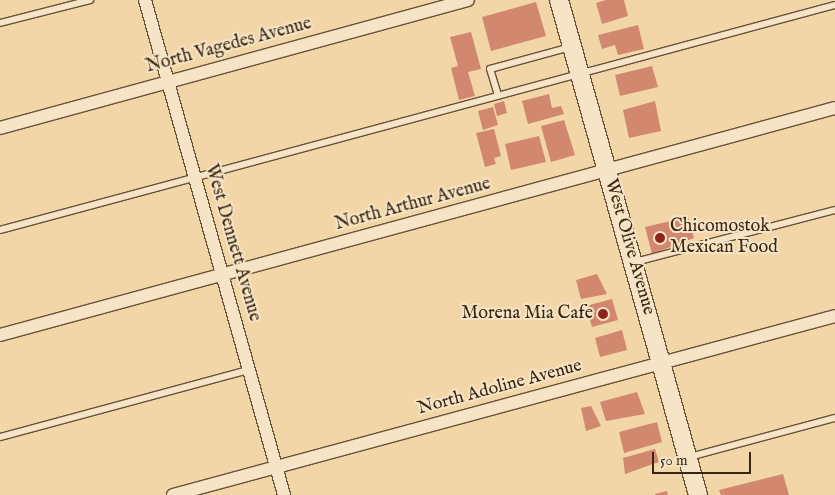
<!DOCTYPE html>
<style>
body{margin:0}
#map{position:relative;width:835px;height:495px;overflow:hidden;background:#f3d6a8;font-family:"IM FELL English",serif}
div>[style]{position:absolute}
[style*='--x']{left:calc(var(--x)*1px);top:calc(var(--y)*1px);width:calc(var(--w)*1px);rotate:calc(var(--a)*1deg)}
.building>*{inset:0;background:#d2886f}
.roads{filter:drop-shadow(1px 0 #675238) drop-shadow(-1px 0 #675238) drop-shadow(0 1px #675238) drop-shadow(0 -1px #675238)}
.service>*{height:6px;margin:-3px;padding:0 3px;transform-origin:3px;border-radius:3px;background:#f7e4c6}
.minor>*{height:12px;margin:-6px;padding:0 6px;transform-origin:6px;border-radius:6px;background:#f7e4c6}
.secondary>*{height:18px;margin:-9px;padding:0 9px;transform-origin:9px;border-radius:9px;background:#f7e4c6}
.dots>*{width:14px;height:14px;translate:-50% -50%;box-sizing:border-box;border:2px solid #f7e4c6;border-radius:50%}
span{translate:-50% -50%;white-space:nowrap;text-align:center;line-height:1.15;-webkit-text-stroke:4px #f7e4c6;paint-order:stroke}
.street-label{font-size:18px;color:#382612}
.poi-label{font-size:18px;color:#382612}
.left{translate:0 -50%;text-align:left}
.right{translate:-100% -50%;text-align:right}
.scale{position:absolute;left:652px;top:452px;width:99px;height:22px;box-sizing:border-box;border:2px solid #382612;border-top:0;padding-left:6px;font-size:15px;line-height:18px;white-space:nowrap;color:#382612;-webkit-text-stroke:4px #f7e4c6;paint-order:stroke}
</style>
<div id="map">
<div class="building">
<div style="clip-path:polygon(606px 0,624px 0,628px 16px,602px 24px,596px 3px)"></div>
<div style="clip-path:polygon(536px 2px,546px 36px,491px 51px,482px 17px)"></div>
<div style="clip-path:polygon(638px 25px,644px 49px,618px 55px,615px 45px,602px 49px,598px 35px)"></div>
<div style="clip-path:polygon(471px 32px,481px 69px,468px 72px,475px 96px,459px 100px,451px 68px,458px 66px,450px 37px)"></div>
<div style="clip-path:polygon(652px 66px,658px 87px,620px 96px,615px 75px)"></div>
<div style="clip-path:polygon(549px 94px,552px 108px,561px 106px,564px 114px,528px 124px,522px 101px)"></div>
<div style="clip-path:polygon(504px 101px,507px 113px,497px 116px,494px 104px)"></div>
<div style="clip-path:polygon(655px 101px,661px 131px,629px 138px,623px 110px)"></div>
<div style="clip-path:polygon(493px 107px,498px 125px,483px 130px,478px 111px)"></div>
<div style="clip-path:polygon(564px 120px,575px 155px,551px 162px,541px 126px)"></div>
<div style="clip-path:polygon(494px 129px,501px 156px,494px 158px,496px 164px,485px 167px,476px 133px)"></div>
<div style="clip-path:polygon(539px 136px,546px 162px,511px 170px,505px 144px)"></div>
<div style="clip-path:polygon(688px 217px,694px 238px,652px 254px,645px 227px)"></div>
<div style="clip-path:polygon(597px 274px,607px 294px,581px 299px,576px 280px)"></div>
<div style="clip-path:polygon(612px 299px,618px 320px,592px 327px,586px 306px)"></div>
<div style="clip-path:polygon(622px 330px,627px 350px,600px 357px,595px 338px)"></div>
<div style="clip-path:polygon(637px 392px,645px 414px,606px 421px,600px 402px)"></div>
<div style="clip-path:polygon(591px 406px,601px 426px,586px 431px,581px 408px)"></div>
<div style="clip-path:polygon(657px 422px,662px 442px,624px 453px,619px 432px)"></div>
<div style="clip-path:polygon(655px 449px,659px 462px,625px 474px,623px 458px)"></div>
<div style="clip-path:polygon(783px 474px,789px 495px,721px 495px,719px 490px)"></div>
<div style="clip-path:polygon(667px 491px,668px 495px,655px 495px,655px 494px)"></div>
</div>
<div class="roads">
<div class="service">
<div style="--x:0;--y:23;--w:93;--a:-14.3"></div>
<div style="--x:498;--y:95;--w:27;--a:-107"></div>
<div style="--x:490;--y:69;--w:84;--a:-15.2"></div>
<div style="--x:0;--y:230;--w:865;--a:-15.08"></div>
<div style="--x:635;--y:262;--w:207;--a:-14.6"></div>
<div style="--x:0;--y:437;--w:258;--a:-15.1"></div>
<div style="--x:689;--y:457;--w:151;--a:-15"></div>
</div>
<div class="minor">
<div style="--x:145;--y:0;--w:514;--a:74.31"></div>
<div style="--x:0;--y:128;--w:485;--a:-15.3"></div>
<div style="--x:0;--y:335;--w:865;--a:-15.21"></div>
<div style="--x:173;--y:495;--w:686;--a:-15.13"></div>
</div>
<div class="secondary">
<div style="--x:559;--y:0;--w:514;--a:74.31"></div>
</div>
</div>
<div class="dots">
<div style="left:660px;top:238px;background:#8f2418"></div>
<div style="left:603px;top:314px;background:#8f2418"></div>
</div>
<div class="street-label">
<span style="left:229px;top:46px;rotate:-15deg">North Vagedes Avenue</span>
<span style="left:413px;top:205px;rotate:-15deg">North Arthur Avenue</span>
<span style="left:232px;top:243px;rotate:74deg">West Dennett Avenue</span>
<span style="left:629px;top:247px;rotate:74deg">West Olive Avenue</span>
<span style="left:500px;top:388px;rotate:-15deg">North Adoline Avenue</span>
</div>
<div class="poi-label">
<span class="left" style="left:670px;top:238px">Chicomostok<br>Mexican Food</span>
<span class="right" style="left:593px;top:314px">Morena Mia Cafe</span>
</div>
<div class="scale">50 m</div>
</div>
